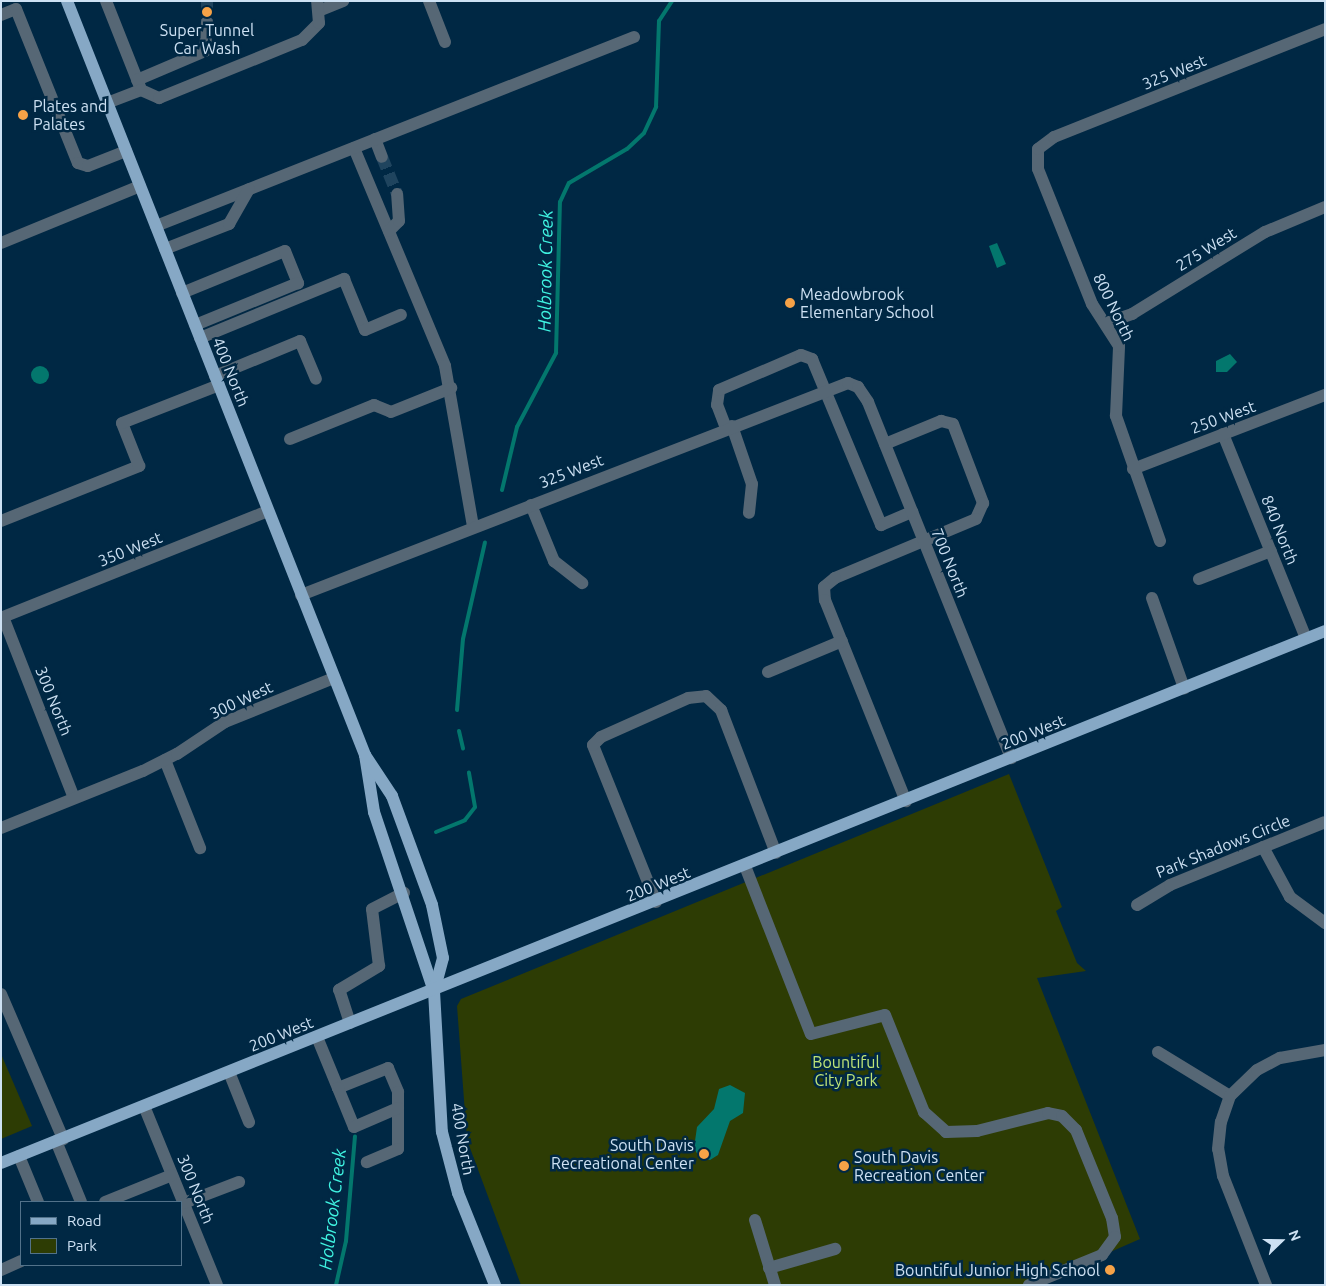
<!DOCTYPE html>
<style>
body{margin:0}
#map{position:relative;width:1326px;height:1286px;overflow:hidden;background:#002844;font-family:Ubuntu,sans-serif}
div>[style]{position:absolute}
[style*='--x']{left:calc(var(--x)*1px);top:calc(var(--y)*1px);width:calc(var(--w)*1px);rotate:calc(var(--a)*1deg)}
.green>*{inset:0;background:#2d3c04}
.water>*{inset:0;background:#03776d}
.round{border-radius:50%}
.stream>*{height:4px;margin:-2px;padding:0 2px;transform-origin:2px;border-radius:2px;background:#03776d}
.minor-tunnel>*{height:12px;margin-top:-6px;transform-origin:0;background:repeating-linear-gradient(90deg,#1f445e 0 12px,transparent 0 18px)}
.minor>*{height:12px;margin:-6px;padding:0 6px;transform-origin:6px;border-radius:6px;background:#566775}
.major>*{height:12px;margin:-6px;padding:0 6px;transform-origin:6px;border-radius:6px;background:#86a8c5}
.dots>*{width:14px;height:14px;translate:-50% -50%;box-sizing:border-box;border:2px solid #002844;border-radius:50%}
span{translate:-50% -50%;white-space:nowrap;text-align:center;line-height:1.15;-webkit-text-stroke:5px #002844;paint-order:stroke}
.poi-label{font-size:16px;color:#cde1f3}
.left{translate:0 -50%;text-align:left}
.right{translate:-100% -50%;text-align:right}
.street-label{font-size:16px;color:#cde1f3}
.park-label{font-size:16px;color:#bfe477}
.water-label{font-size:18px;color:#3ff3e1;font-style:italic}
.frame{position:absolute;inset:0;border:2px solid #cde1f3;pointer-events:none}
.legend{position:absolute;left:20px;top:1201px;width:162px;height:65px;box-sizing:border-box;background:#002844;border:1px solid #52728a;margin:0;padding:6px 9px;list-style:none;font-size:15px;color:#cde1f3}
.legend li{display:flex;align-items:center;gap:10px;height:25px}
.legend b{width:25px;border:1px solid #52728a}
.north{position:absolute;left:1256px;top:1216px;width:50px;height:50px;-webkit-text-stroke:4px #002844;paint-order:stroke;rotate:68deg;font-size:14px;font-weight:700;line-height:20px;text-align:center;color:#cde1f3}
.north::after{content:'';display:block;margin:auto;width:18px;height:22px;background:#cde1f3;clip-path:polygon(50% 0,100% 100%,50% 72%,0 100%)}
</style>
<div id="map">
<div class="green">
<div style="clip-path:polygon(1009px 774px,1062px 907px,1056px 911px,1077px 963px,1086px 971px,1037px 978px,1140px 1239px,1035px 1285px,521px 1285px,467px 1140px,457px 1006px,461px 999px)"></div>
<div style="clip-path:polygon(1px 1054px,32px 1126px,1px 1139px)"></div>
</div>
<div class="water">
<div style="clip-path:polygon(997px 243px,1006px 264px,997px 268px,989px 246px)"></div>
<div style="clip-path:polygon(1230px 354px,1237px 362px,1227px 372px,1216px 372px,1216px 361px)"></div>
<div class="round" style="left:31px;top:366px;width:18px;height:18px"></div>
<div style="clip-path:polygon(730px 1085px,745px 1093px,743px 1113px,730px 1121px,718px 1155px,710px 1160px,699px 1157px,694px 1148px,697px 1127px,714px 1109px,719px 1089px)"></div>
</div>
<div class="stream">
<div style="--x:502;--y:490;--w:65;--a:-76.6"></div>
<div style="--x:517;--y:427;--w:84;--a:-62.2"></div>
<div style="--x:556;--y:353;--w:151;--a:-88.5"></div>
<div style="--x:560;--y:202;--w:21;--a:-65"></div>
<div style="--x:569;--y:183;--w:67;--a:-30.4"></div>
<div style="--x:627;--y:149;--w:23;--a:-43"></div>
<div style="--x:644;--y:133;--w:29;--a:-65"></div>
<div style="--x:656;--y:107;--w:86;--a:-88"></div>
<div style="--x:659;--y:21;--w:24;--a:-57"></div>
<div style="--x:457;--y:710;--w:71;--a:-85.2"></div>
<div style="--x:463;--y:639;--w:99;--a:-77.2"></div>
<div style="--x:459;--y:731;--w:18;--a:77"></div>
<div style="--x:436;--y:832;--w:31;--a:-22"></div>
<div style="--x:465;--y:820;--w:16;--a:-52"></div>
<div style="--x:475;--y:807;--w:35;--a:-100"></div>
<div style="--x:336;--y:1285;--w:45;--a:-77.2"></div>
<div style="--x:346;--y:1241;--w:105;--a:-85.1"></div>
</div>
<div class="minor-tunnel">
<div style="--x:207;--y:1;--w:21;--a:90"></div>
<div style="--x:382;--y:157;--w:40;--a:68"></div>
</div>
<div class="minor">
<div style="--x:106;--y:1;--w:92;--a:68.4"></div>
<div style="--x:429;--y:1;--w:44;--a:68.7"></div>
<div style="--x:321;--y:10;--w:24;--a:-22"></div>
<div style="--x:1;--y:15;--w:16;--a:-22"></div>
<div style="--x:16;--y:9;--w:166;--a:68.1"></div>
<div style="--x:78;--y:163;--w:10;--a:17"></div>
<div style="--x:88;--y:166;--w:41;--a:-21.5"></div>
<div style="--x:137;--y:80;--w:74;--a:-23.1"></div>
<div style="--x:205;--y:51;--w:29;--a:-86"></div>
<div style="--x:107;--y:103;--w:36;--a:-21"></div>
<div style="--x:141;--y:90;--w:20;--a:24"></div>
<div style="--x:159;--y:98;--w:154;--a:-22.1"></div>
<div style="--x:302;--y:40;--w:24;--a:-45"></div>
<div style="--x:319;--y:23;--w:22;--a:-95"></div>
<div style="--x:375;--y:139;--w:19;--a:69"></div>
<div style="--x:354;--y:148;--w:236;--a:67.3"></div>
<div style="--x:445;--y:366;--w:163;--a:80.1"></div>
<div style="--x:156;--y:226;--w:514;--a:-21.57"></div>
<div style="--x:389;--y:231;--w:14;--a:-45"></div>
<div style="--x:399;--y:221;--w:27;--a:-94"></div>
<div style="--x:1;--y:243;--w:150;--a:-22.3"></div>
<div style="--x:165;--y:249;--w:69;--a:-21.3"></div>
<div style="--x:229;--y:224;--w:40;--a:-60.3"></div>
<div style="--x:182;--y:293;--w:111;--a:-22.2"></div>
<div style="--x:285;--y:251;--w:35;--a:68"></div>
<div style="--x:298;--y:283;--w:111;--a:157.8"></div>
<div style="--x:1106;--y:323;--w:28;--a:-19"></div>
<div style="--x:1132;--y:314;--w:156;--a:-31.7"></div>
<div style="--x:1265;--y:232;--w:65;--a:-22.6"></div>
<div style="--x:200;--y:338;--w:156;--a:-22.3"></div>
<div style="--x:344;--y:279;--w:55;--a:67.6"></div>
<div style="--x:365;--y:330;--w:39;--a:-23"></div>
<div style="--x:215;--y:376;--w:92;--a:-22.4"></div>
<div style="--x:300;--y:341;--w:41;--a:67.2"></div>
<div style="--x:732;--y:426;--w:61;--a:71"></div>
<div style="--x:752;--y:484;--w:29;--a:96"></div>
<div style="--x:726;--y:428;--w:25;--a:-111"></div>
<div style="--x:717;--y:405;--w:15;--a:-82"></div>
<div style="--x:719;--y:390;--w:89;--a:-23.1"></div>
<div style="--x:801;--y:355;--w:12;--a:20"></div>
<div style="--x:812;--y:359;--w:180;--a:67.4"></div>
<div style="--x:881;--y:525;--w:34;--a:-23"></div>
<div style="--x:1223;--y:434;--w:220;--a:67.9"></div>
<div style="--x:290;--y:439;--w:91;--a:-22"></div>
<div style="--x:374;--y:405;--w:18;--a:22"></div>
<div style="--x:391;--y:412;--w:65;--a:-21.8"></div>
<div style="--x:885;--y:444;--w:61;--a:-22.3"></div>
<div style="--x:941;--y:421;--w:12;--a:14"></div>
<div style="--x:953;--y:424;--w:85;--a:69.2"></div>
<div style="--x:983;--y:503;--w:17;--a:114"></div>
<div style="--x:976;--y:519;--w:153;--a:157.3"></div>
<div style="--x:835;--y:578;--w:14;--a:141"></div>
<div style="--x:824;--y:587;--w:13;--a:86"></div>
<div style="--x:825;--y:600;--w:217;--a:68.1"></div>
<div style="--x:1133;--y:469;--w:206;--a:-21.1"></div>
<div style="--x:531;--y:505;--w:61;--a:67.7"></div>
<div style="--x:554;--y:561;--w:36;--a:38"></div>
<div style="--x:1;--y:521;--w:149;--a:-21.7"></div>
<div style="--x:139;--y:466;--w:46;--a:-111.6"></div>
<div style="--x:122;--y:423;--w:104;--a:-21.4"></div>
<div style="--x:1160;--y:541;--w:133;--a:-109.4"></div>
<div style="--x:1116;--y:416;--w:70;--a:-87.5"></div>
<div style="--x:1119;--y:346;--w:50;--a:-122.7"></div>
<div style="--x:1092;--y:304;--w:145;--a:-111.8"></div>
<div style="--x:1038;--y:169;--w:20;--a:-90"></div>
<div style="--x:1038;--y:149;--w:20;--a:-37"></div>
<div style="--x:1054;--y:137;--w:292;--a:-21.7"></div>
<div style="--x:1199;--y:579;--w:77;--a:-21.3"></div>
<div style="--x:301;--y:595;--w:587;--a:-21.18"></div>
<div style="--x:848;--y:383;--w:11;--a:22"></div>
<div style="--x:858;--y:387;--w:18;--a:56"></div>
<div style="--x:868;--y:402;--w:384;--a:68.1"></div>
<div style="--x:1152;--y:598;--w:96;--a:70.4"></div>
<div style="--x:768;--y:672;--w:80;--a:-22.7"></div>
<div style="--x:165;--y:760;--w:95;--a:68.3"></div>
<div style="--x:74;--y:798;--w:194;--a:-111.4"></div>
<div style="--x:3;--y:617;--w:285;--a:-21.8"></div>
<div style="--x:1;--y:828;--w:153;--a:-21.9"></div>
<div style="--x:143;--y:771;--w:38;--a:-27"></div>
<div style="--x:177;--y:754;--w:58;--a:-33.7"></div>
<div style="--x:225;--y:722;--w:118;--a:-22"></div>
<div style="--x:1263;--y:847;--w:57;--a:61.6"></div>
<div style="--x:1290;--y:897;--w:44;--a:36.6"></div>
<div style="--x:745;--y:866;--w:180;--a:68.6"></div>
<div style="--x:811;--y:1034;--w:76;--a:-14.4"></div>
<div style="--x:885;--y:1015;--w:105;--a:68.1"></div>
<div style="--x:924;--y:1112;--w:30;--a:42"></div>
<div style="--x:946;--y:1132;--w:31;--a:-2"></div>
<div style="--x:977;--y:1131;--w:73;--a:-14.2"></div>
<div style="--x:1048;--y:1113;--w:14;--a:12"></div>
<div style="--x:1062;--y:1116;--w:20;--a:45"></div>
<div style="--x:1076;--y:1130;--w:95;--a:67.8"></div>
<div style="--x:1112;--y:1218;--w:19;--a:81"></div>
<div style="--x:1115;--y:1237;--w:22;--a:126"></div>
<div style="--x:1102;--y:1255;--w:79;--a:157.7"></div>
<div style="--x:656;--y:902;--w:169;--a:-111.9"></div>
<div style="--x:593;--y:745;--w:11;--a:-45"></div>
<div style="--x:601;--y:737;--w:95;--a:-24.1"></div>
<div style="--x:688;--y:698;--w:18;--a:-6"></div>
<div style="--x:706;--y:696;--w:21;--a:43"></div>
<div style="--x:721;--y:710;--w:153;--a:69"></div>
<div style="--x:1137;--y:905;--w:39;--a:-31"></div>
<div style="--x:1170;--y:885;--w:167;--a:-22.1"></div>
<div style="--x:1;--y:994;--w:158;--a:66.8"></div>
<div style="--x:350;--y:1023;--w:35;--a:-108"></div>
<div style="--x:339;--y:990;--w:47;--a:-31"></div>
<div style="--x:379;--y:966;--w:57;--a:-97"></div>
<div style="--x:372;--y:909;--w:36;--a:-27"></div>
<div style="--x:317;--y:1037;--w:55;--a:67.6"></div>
<div style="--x:338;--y:1088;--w:54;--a:-21.8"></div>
<div style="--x:388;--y:1068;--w:26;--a:67"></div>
<div style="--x:398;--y:1092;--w:57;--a:90"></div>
<div style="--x:398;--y:1149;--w:34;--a:157"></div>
<div style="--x:1158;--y:1052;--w:84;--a:31.4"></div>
<div style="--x:229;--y:1072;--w:54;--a:68.2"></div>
<div style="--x:338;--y:1088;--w:42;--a:67.7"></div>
<div style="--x:354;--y:1127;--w:48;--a:-23.4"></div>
<div style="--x:144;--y:1106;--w:193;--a:67.8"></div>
<div style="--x:56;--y:1141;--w:66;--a:67.7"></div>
<div style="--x:19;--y:1156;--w:50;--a:67.6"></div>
<div style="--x:105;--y:1202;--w:72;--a:-21.9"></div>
<div style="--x:184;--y:1203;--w:59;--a:-20.9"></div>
<div style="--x:755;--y:1220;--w:68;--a:72.9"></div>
<div style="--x:769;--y:1268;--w:69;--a:-16.1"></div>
<div style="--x:1;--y:1270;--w:22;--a:-24"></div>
<div style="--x:1266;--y:1285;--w:117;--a:-111.5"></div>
<div style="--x:1223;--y:1176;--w:27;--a:-100"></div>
<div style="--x:1218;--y:1149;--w:27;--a:-84"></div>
<div style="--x:1221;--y:1122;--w:28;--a:-71"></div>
<div style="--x:1230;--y:1096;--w:37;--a:-44"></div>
<div style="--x:1257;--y:1070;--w:26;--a:-28"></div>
<div style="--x:1280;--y:1058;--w:46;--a:-10.1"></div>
</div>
<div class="major">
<div style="--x:67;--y:1;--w:811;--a:68.43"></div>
<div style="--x:365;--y:755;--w:58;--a:81"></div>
<div style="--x:374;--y:812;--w:189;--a:71.5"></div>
<div style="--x:365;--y:755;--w:49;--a:56.6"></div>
<div style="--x:392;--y:796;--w:116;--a:69.8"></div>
<div style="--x:432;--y:905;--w:54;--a:78.3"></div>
<div style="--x:443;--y:958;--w:34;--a:105"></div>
<div style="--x:434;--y:991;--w:141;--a:86.8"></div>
<div style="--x:442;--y:1132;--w:63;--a:75.3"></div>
<div style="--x:458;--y:1193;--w:99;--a:68.1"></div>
<div style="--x:1;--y:1163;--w:1427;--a:-21.89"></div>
</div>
<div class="dots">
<div style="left:207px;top:12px;background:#f6a247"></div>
<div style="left:23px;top:115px;background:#f6a247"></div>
<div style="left:790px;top:303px;background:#f6a247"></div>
<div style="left:704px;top:1154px;background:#f6a247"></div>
<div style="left:844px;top:1166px;background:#f6a247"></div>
<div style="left:1110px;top:1270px;background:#f6a247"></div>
</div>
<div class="poi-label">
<span style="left:207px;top:39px">Super Tunnel<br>Car Wash</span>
<span class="left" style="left:33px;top:115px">Plates and<br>Palates</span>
<span class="left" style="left:800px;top:303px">Meadowbrook<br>Elementary School</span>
<span class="right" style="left:694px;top:1154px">South Davis<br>Recreational Center</span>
<span class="left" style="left:854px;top:1166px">South Davis<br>Recreation Center</span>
<span class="right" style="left:1100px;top:1270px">Bountiful Junior High School</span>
</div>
<div class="street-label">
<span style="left:1174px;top:72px;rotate:-22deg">325 West</span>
<span style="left:1206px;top:249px;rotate:-32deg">275 West</span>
<span style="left:1114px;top:307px;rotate:64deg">800 North</span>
<span style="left:231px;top:372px;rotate:68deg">400 North</span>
<span style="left:1223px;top:417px;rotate:-20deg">250 West</span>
<span style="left:571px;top:471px;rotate:-21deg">325 West</span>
<span style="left:1280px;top:530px;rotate:68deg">840 North</span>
<span style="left:130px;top:549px;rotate:-22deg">350 West</span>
<span style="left:950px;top:563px;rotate:68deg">700 North</span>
<span style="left:241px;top:700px;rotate:-25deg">300 West</span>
<span style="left:54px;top:701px;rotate:68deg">300 North</span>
<span style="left:1033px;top:732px;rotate:-22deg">200 West</span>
<span style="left:1223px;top:846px;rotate:-22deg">Park Shadows Circle</span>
<span style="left:658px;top:884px;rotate:-22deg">200 West</span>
<span style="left:281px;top:1034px;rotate:-22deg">200 West</span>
<span style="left:463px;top:1139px;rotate:80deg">400 North</span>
<span style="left:196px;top:1189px;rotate:68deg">300 North</span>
</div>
<div class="park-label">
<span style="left:846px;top:1071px">Bountiful<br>City Park</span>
</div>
<div class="water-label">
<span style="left:545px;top:271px;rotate:-89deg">Holbrook Creek</span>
<span style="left:332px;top:1209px;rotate:-83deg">Holbrook Creek</span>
</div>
<div class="frame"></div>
<ul class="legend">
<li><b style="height:6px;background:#86a8c5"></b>Road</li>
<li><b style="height:14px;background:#2d3c04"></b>Park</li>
</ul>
<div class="north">N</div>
</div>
